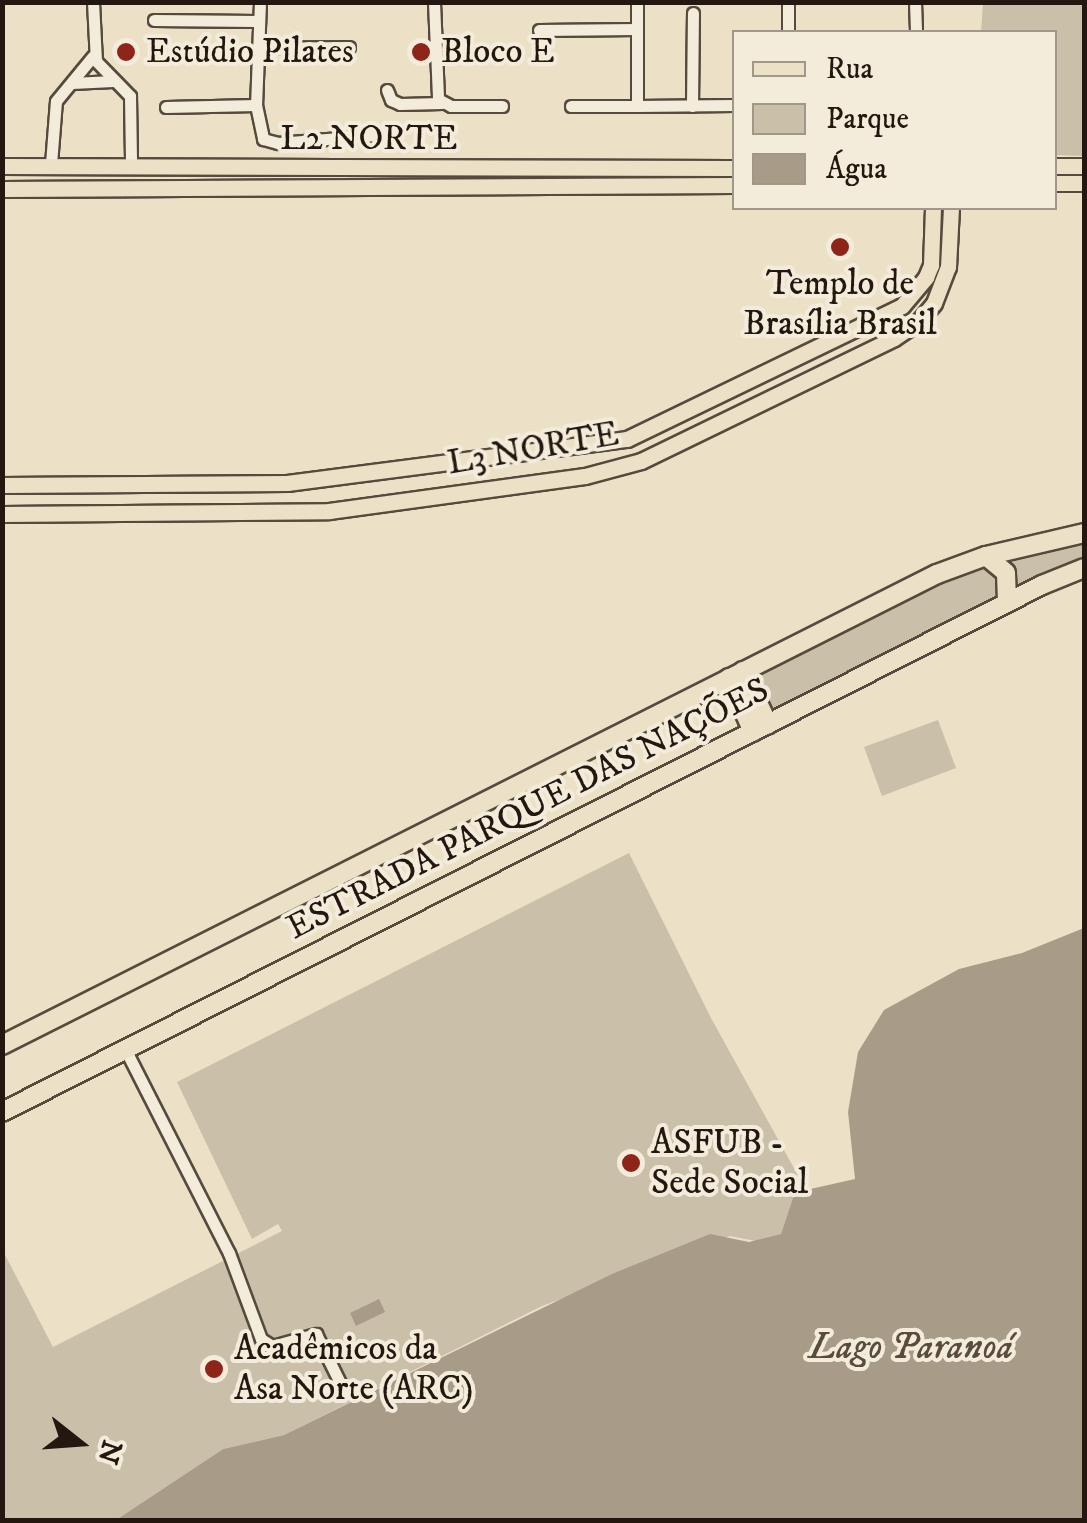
<!DOCTYPE html>
<meta charset="utf-8">
<style>
body{margin:0}
#map{position:relative;width:1087px;height:1523px;overflow:hidden;background:#ece1c7;font-family:"IM FELL DW Pica",serif}
div>[style]{position:absolute}
[style*='--x']{left:calc(var(--x)*1px);top:calc(var(--y)*1px);width:calc(var(--w)*1px);rotate:calc(var(--a)*1deg)}
.green>*{inset:0;background:#cabfa8}
.water>*{inset:0;background:#a89c88}
.roads{filter:drop-shadow(2px 0 #564a3d) drop-shadow(-2px 0 #564a3d) drop-shadow(0 2px #564a3d) drop-shadow(0 -2px #564a3d)}
.minor>*{height:11px;margin:-5.5px;padding:0 5.5px;transform-origin:5.5px;border-radius:5.5px;background:#f3ecdb}
.major>*{height:15px;margin:-7.5px;padding:0 7.5px;transform-origin:7.5px;border-radius:7.5px;background:#ece1c7}
.highway>*{height:18px;margin:-9px;padding:0 9px;transform-origin:9px;border-radius:9px;background:#ece1c7}
.dots>*{width:28px;height:28px;translate:-50% -50%;box-sizing:border-box;border:5px solid #f3ecdb;border-radius:50%}
span{translate:-50% -50%;white-space:nowrap;text-align:center;line-height:1.15;-webkit-text-stroke:8px #f3ecdb;paint-order:stroke}
.poi-label{font-size:35px;color:#24170f}
.left{translate:0 -50%;text-align:left}
.street-label{font-size:35px;color:#24170f}
.water-label{font-size:38px;color:#594c3f;font-style:italic}
.frame{position:absolute;inset:0;border:5px solid #24170f;pointer-events:none}
.legend{position:absolute;left:732px;top:30px;width:325px;height:180px;box-sizing:border-box;background:#f3ecdb;border:2px solid #a09789;margin:0;padding:12px 18px;list-style:none;font-size:30px;color:#24170f}
.legend li{display:flex;align-items:center;gap:20px;height:50px}
.legend b{width:50px;border:2px solid #a09789}
.north{position:absolute;left:30px;top:1393px;width:100px;height:100px;-webkit-text-stroke:8px #f3ecdb;paint-order:stroke;rotate:107deg;font-size:28px;font-weight:700;line-height:40px;text-align:center;color:#24170f}
.north::after{content:'';display:block;margin:auto;width:35px;height:45px;background:#24170f;clip-path:polygon(50% 0,100% 100%,50% 72%,0 100%)}
</style>
<div id="map">
<div class="green">
<div style="clip-path:polygon(983px 3px,1084px 3px,1084px 156px,1055px 155px,1054px 32px,981px 32px)"></div>
<div style="clip-path:polygon(1084px 540px,1084px 563px,1018px 591px,1003px 558px)"></div>
<div style="clip-path:polygon(983px 564px,998px 571px,999px 600px,772px 712px,755px 680px,762px 669px,895px 601px)"></div>
<div style="clip-path:polygon(938px 720px,956px 768px,882px 796px,864px 747px)"></div>
<div style="clip-path:polygon(629px 853px,711px 1018px,806px 1190px,793px 1199px,781px 1234px,761px 1242px,730px 1236px,542px 1306px,284px 1435px,223px 1449px,116px 1520px,3px 1520px,3px 1251px,53px 1347px,282px 1231px,278px 1224px,252px 1239px,177px 1082px)"></div>
</div>
<div class="water">
<div style="clip-path:polygon(1084px 928px,1084px 1520px,116px 1520px,223px 1449px,284px 1435px,612px 1274px,710px 1234px,749px 1242px,781px 1234px,793px 1198px,806px 1190px,855px 1179px,848px 1112px,858px 1052px,884px 1010px,959px 969px,1022px 953px)"></div>
<div style="clip-path:polygon(379px 1299px,385px 1312px,356px 1326px,350px 1313px)"></div>
</div>
<div class="roads">
<div class="minor">
<div style="--x:93;--y:2;--w:59;--a:87.1"></div>
<div style="--x:96;--y:61;--w:49;--a:45.8"></div>
<div style="--x:130;--y:96;--w:67;--a:89.1"></div>
<div style="--x:260;--y:2;--w:103;--a:92.2"></div>
<div style="--x:256;--y:105;--w:35;--a:78"></div>
<div style="--x:263;--y:139;--w:16;--a:15"></div>
<div style="--x:278;--y:143;--w:98;--a:-4.7"></div>
<div style="--x:434;--y:2;--w:97;--a:87.6"></div>
<div style="--x:438;--y:99;--w:15;--a:28"></div>
<div style="--x:451;--y:106;--w:51;--a:0"></div>
<div style="--x:637;--y:2;--w:104;--a:90"></div>
<div style="--x:637;--y:106;--w:97;--a:-0.6"></div>
<div style="--x:915;--y:2;--w:30;--a:88"></div>
<div style="--x:154;--y:20;--w:102;--a:0.6"></div>
<div style="--x:539;--y:30;--w:98;--a:-0.6"></div>
<div style="--x:788;--y:32;--w:30;--a:-90"></div>
<div style="--x:257;--y:48;--w:92;--a:-0.6"></div>
<div style="--x:72;--y:83;--w:41;--a:-2.8"></div>
<div style="--x:387;--y:90;--w:11;--a:68"></div>
<div style="--x:391;--y:100;--w:10;--a:24"></div>
<div style="--x:400;--y:104;--w:42;--a:-1.4"></div>
<div style="--x:571;--y:106;--w:66;--a:0"></div>
<div style="--x:692;--y:106;--w:93;--a:-89.4"></div>
<div style="--x:166;--y:107;--w:90;--a:-1.3"></div>
<div style="--x:51;--y:164;--w:63;--a:-85.5"></div>
<div style="--x:56;--y:101;--w:58;--a:-50.6"></div>
<div style="--x:125;--y:1049;--w:229;--a:63"></div>
<div style="--x:229;--y:1253;--w:92;--a:69.6"></div>
<div style="--x:261;--y:1339;--w:13;--a:32"></div>
<div style="--x:272;--y:1346;--w:46;--a:-15.3"></div>
<div style="--x:316;--y:1334;--w:64;--a:63.8"></div>
</div>
<div class="major">
<div style="--x:2;--y:166;--w:732;--a:0.16"></div>
<div style="--x:1054;--y:166;--w:30;--a:0"></div>
<div style="--x:1054;--y:183;--w:30;--a:0"></div>
<div style="--x:2;--y:189;--w:732;--a:-0.31"></div>
<div style="--x:2;--y:485;--w:285;--a:-0.4"></div>
<div style="--x:287;--y:483;--w:343;--a:-7.4"></div>
<div style="--x:627;--y:439;--w:305;--a:-25.8"></div>
<div style="--x:902;--y:306;--w:38;--a:-50"></div>
<div style="--x:926;--y:277;--w:13;--a:-67"></div>
<div style="--x:931;--y:265;--w:57;--a:-88"></div>
<div style="--x:2;--y:514;--w:327;--a:-0.5"></div>
<div style="--x:329;--y:511;--w:258;--a:-7.8"></div>
<div style="--x:585;--y:476;--w:58;--a:-15"></div>
<div style="--x:641;--y:461;--w:281;--a:-25.9"></div>
<div style="--x:894;--y:338;--w:30;--a:-34"></div>
<div style="--x:919;--y:321;--w:23;--a:-50"></div>
<div style="--x:934;--y:303;--w:39;--a:-69"></div>
<div style="--x:948;--y:267;--w:59;--a:-87.1"></div>
</div>
<div class="highway">
<div style="--x:986;--y:556;--w:26;--a:40"></div>
<div style="--x:1006;--y:573;--w:30;--a:88"></div>
<div style="--x:743;--y:671;--w:59;--a:64.7"></div>
<div style="--x:729;--y:678;--w:59;--a:66"></div>
<div style="--x:2;--y:1045;--w:1047;--a:-26.74"></div>
<div style="--x:937;--y:574;--w:52;--a:-20.2"></div>
<div style="--x:986;--y:556;--w:101;--a:-13.2"></div>
<div style="--x:2;--y:1112;--w:1166;--a:-26.87"></div>
<div style="--x:1042;--y:585;--w:45;--a:-22"></div>
</div>
</div>
<div class="dots">
<div style="left:126px;top:52px;background:#8f2418"></div>
<div style="left:421px;top:52px;background:#8f2418"></div>
<div style="left:840px;top:247px;background:#8f2418"></div>
<div style="left:631px;top:1163px;background:#8f2418"></div>
<div style="left:214px;top:1369px;background:#8f2418"></div>
</div>
<div class="poi-label">
<span class="left" style="left:146px;top:52px">Estúdio Pilates</span>
<span class="left" style="left:441px;top:52px">Bloco E</span>
<span style="left:840px;top:304px">Templo de<br>Brasília Brasil</span>
<span class="left" style="left:651px;top:1163px">ASFUB -<br>Sede Social</span>
<span class="left" style="left:234px;top:1369px">Acadêmicos da<br>Asa Norte (ARC)</span>
</div>
<div class="street-label">
<span style="left:369px;top:139px">L2 NORTE</span>
<span style="left:533px;top:449px;rotate:-10deg">L3 NORTE</span>
<span style="left:528px;top:809px;rotate:-27deg">ESTRADA PARQUE DAS NAÇÕES</span>
</div>
<div class="water-label">
<span style="left:911px;top:1348px">Lago Paranoá</span>
</div>
<div class="frame"></div>
<ul class="legend">
<li><b style="height:12px;background:#ece1c7"></b>Rua</li>
<li><b style="height:28px;background:#cabfa8"></b>Parque</li>
<li><b style="height:28px;background:#a89c88"></b>Água</li>
</ul>
<div class="north">N</div>
</div>
